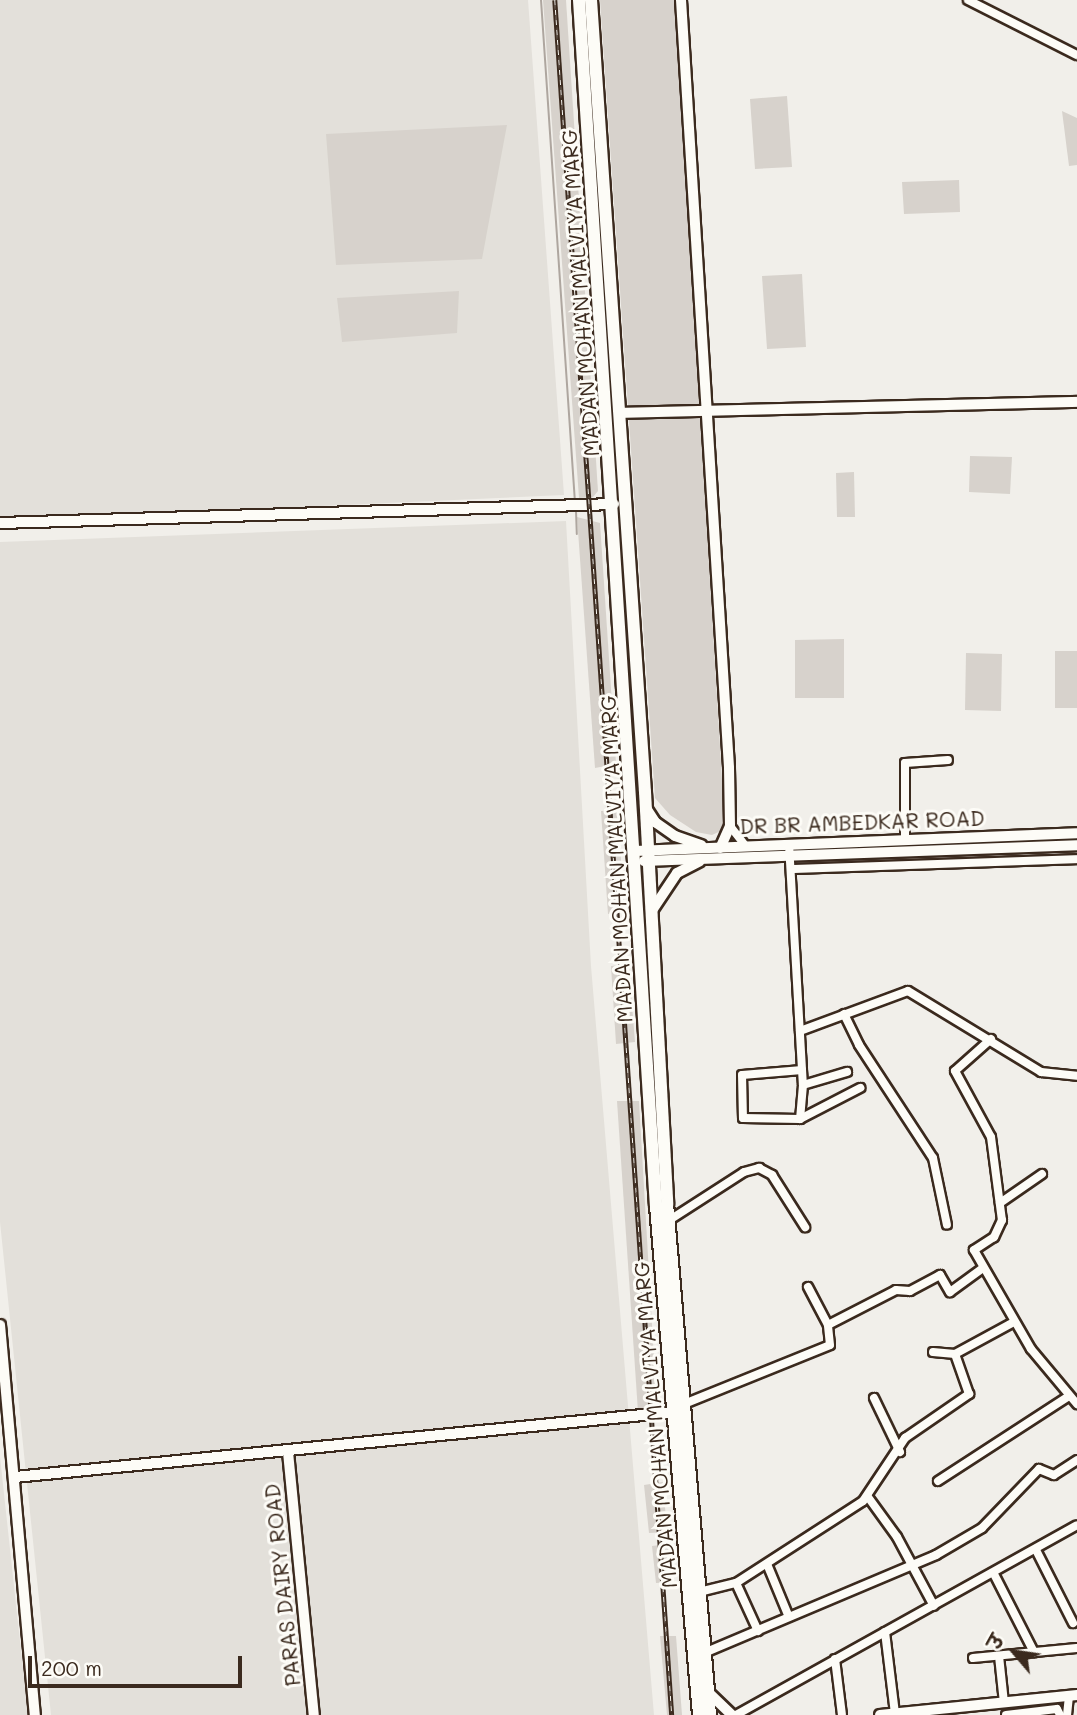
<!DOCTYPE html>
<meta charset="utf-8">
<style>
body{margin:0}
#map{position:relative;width:1077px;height:1715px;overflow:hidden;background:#f1efea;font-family:Mali,"Playpen Sans Deva",sans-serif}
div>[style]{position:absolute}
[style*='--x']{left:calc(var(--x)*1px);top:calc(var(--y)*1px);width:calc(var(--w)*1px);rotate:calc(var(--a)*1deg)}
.built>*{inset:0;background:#e3e0da}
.green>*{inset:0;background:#d7d2cc}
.stream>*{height:2px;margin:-1px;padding:0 1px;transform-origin:1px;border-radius:1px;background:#aea69f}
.roads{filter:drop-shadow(2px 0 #3b2a1e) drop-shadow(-2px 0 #3b2a1e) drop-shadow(0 2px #3b2a1e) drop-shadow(0 -2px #3b2a1e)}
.minor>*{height:8px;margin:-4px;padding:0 4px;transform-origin:4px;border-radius:4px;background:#fdfcf7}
.tertiary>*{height:10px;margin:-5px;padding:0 5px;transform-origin:5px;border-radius:5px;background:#fdfcf7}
.secondary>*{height:12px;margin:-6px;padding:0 6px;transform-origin:6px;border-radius:6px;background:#fdfcf7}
.rail>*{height:4.5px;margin-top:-2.25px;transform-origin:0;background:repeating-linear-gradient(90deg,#fdfcf7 0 5px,#3b2a1e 0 10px);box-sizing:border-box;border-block:2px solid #3b2a1e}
span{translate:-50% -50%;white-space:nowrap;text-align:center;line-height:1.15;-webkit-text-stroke:6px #fdfcf7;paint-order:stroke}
.street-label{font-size:21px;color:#3b2a1e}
.north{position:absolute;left:979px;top:1617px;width:70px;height:70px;-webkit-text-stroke:5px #fdfcf7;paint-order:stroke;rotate:299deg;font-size:19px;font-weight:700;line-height:28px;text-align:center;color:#3b2a1e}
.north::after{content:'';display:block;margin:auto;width:24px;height:32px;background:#3b2a1e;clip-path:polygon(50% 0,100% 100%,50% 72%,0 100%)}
.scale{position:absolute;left:28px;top:1656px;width:214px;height:32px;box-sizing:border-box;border:4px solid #3b2a1e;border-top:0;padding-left:9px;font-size:21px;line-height:24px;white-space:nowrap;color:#3b2a1e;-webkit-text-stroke:5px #fdfcf7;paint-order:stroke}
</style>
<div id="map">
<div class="built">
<div style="clip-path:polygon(0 0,528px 0,564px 495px,34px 519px,0 516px)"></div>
<div style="clip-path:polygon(566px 521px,591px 966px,654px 1715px,51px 1715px,0 1222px,0 542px)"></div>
<div style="clip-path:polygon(0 1457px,28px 1715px,0 1715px)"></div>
</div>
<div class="green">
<div style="clip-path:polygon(543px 0,566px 0,598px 491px,593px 497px,579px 498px)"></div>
<div style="clip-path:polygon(600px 0,675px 0,725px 829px,712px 835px,696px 832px,670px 815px,655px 798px)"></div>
<div style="clip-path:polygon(787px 96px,792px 167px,755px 169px,750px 99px)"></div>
<div style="clip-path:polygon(1062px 111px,1077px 118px,1077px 165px,1069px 166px)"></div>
<div style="clip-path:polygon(507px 125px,482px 259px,336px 265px,326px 134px)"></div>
<div style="clip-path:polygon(959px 180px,960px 212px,904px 214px,902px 182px)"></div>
<div style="clip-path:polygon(802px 274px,806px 347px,767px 349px,762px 276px)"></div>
<div style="clip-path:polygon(459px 291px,457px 333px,342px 342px,337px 298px)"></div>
<div style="clip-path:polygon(970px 456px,1012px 457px,1010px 494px,969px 492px)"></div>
<div style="clip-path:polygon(854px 472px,855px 517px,837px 517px,836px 473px)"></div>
<div style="clip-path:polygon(577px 517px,600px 523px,616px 764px,595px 768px)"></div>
<div style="clip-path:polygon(844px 639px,844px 698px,795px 698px,795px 640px)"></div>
<div style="clip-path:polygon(1055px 651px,1077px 651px,1077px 708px,1055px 708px)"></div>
<div style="clip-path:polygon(966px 653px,1002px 654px,1001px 711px,965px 710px)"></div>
<div style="clip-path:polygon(618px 810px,624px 911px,608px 914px,601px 811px)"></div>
<div style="clip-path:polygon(621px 965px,629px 968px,635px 1042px,616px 1044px,611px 966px)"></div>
<div style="clip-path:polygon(617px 1101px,639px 1101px,657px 1411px,638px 1412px)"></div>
<div style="clip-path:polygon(663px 1482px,667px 1532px,649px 1533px,644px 1485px)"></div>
<div style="clip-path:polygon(669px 1544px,672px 1582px,656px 1583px,652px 1546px)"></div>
<div style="clip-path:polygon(660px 1636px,676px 1636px,682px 1715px,667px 1715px)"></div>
</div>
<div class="stream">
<div style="--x:541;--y:0;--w:503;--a:86.13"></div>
<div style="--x:576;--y:511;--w:23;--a:88"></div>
</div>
<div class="roads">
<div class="minor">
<div style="--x:968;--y:0;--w:122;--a:26.8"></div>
<div style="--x:730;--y:826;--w:24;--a:52"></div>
<div style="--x:905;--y:840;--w:77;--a:-90"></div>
<div style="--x:905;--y:763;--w:43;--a:-4"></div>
<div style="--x:789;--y:844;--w:241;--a:86.7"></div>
<div style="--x:803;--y:1085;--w:34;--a:95"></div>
<div style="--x:791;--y:869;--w:286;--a:-2"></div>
<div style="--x:844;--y:1014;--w:34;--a:64"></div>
<div style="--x:859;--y:1045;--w:135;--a:56.8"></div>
<div style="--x:933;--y:1158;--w:68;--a:78.2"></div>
<div style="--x:800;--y:1031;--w:115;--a:-20.3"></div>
<div style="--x:908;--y:991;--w:156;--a:31.3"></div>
<div style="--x:1041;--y:1072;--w:36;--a:6"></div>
<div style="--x:991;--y:1039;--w:48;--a:138.4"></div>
<div style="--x:955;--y:1071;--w:75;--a:61.4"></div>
<div style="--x:991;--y:1137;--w:84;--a:82.5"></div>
<div style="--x:1002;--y:1220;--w:19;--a:115"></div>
<div style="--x:994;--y:1237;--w:24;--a:147"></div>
<div style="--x:974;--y:1250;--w:114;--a:60.1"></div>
<div style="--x:1031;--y:1349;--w:72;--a:50.1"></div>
<div style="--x:802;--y:1070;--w:60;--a:175.2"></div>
<div style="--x:742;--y:1075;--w:43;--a:88.7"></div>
<div style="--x:743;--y:1118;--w:57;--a:1"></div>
<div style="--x:800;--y:1119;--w:68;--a:-27.3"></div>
<div style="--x:803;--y:1085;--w:46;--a:-16.5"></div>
<div style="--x:1000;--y:1203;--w:51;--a:-34.6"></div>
<div style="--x:668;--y:1221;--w:90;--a:-32.8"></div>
<div style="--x:744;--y:1172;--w:16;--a:-15"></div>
<div style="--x:759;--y:1168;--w:15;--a:28"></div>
<div style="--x:772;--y:1175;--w:62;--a:57.6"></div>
<div style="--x:828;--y:1325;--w:76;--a:-27.2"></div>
<div style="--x:896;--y:1290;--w:14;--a:4"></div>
<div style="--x:910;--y:1291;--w:34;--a:-28"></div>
<div style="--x:940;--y:1275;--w:20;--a:60"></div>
<div style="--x:950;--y:1292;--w:39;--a:-36"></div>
<div style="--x:933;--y:1352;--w:22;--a:5"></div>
<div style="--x:955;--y:1354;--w:67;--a:-28.5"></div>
<div style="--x:874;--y:1398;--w:60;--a:64.3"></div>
<div style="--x:684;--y:1404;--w:157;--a:-22"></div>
<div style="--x:830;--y:1345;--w:20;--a:-96"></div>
<div style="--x:828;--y:1325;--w:43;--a:-117.8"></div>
<div style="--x:938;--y:1481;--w:156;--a:-33"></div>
<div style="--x:868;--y:1497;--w:49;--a:54.1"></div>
<div style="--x:897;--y:1537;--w:78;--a:61.8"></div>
<div style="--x:1036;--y:1550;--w:82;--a:63.1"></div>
<div style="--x:767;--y:1564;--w:57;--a:67.5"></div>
<div style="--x:994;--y:1574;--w:88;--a:62.9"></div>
<div style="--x:736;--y:1583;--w:53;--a:65.4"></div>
<div style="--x:699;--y:1592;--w:38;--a:-14"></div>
<div style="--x:736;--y:1583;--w:151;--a:-32.8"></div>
<div style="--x:863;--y:1501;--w:76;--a:-56.3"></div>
<div style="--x:905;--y:1438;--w:78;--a:-34.5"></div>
<div style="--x:969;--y:1394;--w:42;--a:-109.3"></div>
<div style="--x:885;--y:1632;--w:82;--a:83"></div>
<div style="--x:704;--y:1653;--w:252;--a:-22.9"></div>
<div style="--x:936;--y:1555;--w:53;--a:-30.4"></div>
<div style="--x:982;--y:1528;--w:82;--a:-46"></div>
<div style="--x:1039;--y:1469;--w:16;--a:22"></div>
<div style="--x:1054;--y:1475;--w:27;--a:-33"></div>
<div style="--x:999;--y:1656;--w:47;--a:83.9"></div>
<div style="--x:973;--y:1658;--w:104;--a:-5.5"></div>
<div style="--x:835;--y:1659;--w:56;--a:82.9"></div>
<div style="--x:736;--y:1715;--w:390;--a:-29.1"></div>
<div style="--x:1006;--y:1715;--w:51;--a:-6.7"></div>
<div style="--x:1057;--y:1709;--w:7;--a:63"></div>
<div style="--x:1067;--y:1715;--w:19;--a:-84"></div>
</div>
<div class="tertiary">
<div style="--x:681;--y:0;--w:769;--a:86.42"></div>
<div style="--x:729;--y:768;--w:58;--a:89"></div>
<div style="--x:730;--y:826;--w:24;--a:114"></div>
<div style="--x:621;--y:413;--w:456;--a:-1.4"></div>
<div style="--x:0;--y:523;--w:614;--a:-1.77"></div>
<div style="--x:646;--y:808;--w:17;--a:57"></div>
<div style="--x:655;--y:822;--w:24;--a:35"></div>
<div style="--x:675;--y:836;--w:28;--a:19"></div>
<div style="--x:635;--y:851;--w:442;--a:-2.3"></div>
<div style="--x:644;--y:861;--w:433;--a:-2.1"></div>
<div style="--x:653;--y:909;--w:43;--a:-56.3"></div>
<div style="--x:677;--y:873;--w:25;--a:-27"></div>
<div style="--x:0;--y:1325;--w:392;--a:84.9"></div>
<div style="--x:288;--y:1452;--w:264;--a:84.4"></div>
<div style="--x:15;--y:1477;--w:661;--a:-5.64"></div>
<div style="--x:708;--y:1692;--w:33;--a:44"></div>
<div style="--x:880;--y:1715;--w:198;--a:-5.8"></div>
</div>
<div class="secondary">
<div style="--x:579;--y:0;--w:1208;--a:86.35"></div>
<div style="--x:656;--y:1206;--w:511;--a:85.17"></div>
<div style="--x:591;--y:0;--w:794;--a:86.1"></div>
<div style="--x:645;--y:792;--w:412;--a:86.9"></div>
<div style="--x:667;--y:1203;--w:514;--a:85.2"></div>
</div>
</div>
<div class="rail">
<div style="--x:555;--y:0;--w:1719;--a:86.1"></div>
</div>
<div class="street-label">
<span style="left:580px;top:293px;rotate:-94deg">MADAN MOHAN MALVIYA MARG</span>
<span style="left:862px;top:822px;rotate:-2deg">DR BR AMBEDKAR ROAD</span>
<span style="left:616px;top:859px;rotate:-93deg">MADAN MOHAN MALVIYA MARG</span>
<span style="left:655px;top:1425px;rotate:-95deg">MADAN MOHAN MALVIYA MARG</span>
<span style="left:282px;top:1585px;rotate:-96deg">PARAS DAIRY ROAD</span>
</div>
<div class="north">उ</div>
<div class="scale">200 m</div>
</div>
